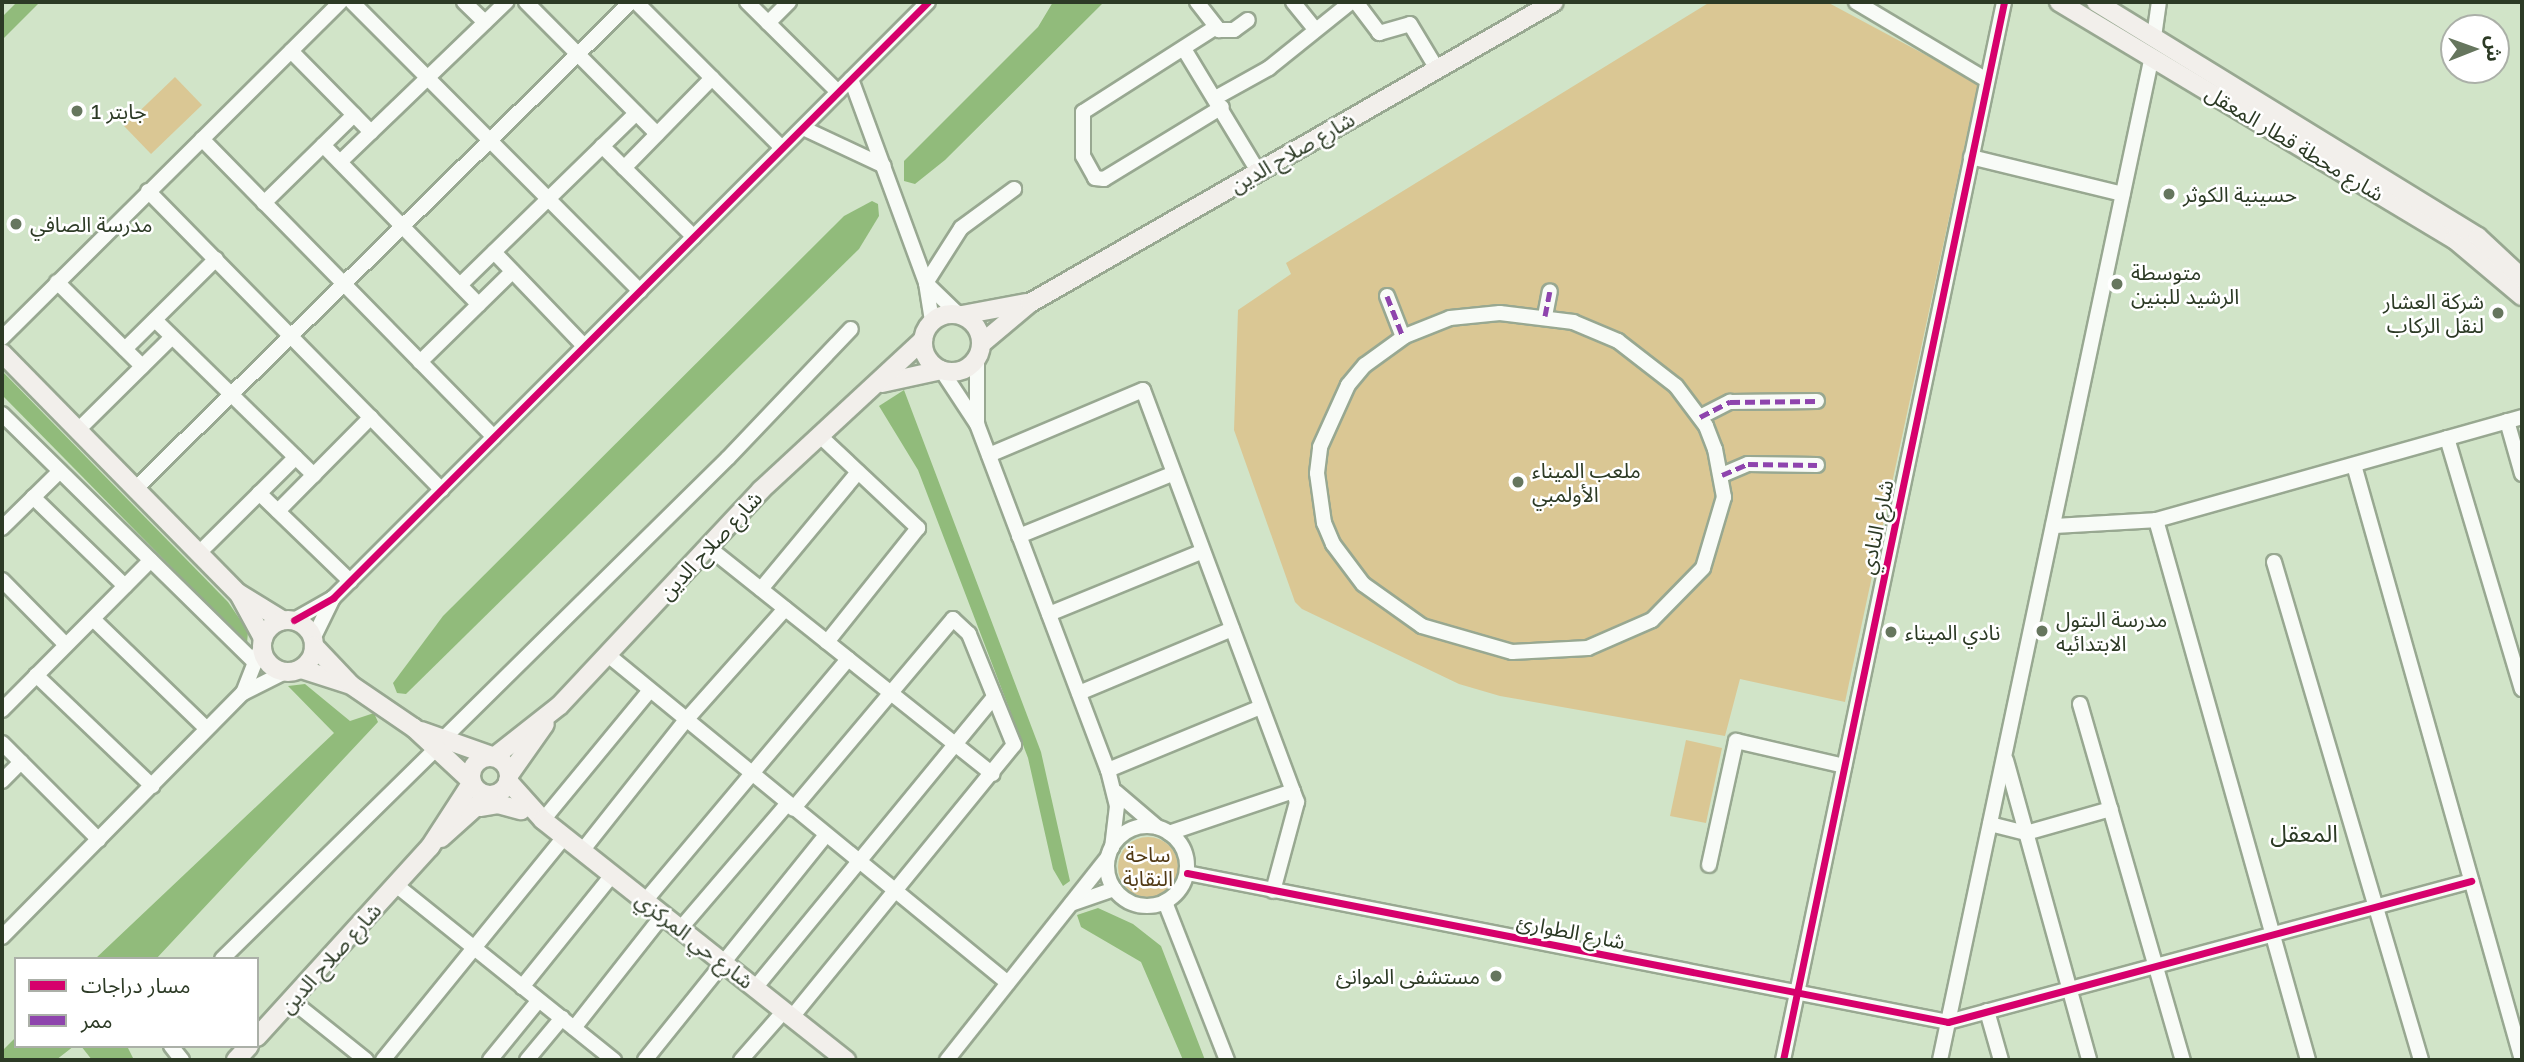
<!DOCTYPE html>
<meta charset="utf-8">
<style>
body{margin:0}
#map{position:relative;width:2524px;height:1062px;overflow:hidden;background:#d1e4c8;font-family:"Golos Text","Noto Sans Arabic",sans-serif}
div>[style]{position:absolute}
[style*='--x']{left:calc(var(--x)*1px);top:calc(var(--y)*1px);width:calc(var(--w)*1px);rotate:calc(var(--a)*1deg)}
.green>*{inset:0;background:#dac794}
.round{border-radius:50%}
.water>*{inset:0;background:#91bb7b}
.roads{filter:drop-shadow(2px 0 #98a891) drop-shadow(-2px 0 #98a891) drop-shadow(0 2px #98a891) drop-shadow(0 -2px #98a891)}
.minor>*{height:14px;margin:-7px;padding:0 7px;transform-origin:7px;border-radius:7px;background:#f8fbf7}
.minor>.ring{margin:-7px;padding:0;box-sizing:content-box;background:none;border:14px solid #f8fbf7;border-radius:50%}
.major>*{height:18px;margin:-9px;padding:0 9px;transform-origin:9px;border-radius:9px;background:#f2efeb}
.major>.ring{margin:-9px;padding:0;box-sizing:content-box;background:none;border:18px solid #f2efeb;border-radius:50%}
.quiet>*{height:5px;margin-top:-2.5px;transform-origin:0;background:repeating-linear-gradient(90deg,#8e44ad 0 10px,transparent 0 15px)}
.cycleway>*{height:7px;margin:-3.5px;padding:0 3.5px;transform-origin:3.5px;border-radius:3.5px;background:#d6006c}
.dots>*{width:19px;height:19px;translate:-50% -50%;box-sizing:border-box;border:4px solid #fff;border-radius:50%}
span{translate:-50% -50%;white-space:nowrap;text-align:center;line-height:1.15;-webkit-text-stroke:5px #fff;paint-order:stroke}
.poi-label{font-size:21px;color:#2c3a25}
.left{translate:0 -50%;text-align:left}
.right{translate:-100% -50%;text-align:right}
.street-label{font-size:21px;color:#2c3a25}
.park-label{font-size:21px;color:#513a15}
.quarter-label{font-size:24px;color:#2c3a25}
.frame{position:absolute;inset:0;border:4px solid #2c3a25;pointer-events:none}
.legend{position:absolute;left:14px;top:957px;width:245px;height:91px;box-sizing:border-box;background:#fff;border:2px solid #abb0a8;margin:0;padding:9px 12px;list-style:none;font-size:21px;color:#2c3a25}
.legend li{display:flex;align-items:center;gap:14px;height:35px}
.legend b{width:35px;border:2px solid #abb0a8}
.north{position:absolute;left:2440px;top:14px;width:70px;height:70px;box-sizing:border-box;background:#fff;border:2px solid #abb0a8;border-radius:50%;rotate:89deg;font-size:19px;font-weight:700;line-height:28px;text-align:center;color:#2c3a25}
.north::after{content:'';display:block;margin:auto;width:24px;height:32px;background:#66765e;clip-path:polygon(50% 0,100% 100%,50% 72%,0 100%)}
</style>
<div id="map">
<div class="green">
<div style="clip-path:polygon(1710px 2px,1827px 2px,1978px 83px,1845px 702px,1740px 679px,1725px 736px,1500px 696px,1459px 684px,1302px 609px,1295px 602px,1234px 430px,1238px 310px,1291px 274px,1286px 263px)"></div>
<div style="clip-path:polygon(175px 77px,202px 105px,151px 154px,124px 126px)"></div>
<div style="clip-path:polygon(1686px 740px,1722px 748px,1706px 823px,1670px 816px)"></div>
<div class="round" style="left:1118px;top:837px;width:60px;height:60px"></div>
</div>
<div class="water">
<div style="clip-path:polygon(17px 2px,40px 2px,2px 40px,2px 17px)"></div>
<div style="clip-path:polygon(1053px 2px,1104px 2px,945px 160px,915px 184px,904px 181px,904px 161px,1038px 27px)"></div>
<div style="clip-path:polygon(872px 201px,878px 204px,879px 216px,859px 249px,406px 694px,397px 693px,393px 683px,443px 616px,844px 216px)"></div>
<div style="clip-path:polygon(2px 371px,228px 602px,248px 631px,247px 644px,2px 395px)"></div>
<div style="clip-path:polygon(904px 390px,1041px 752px,1070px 881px,1063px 886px,1053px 869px,1028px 758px,918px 470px,879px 406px)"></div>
<div style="clip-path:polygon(305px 684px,350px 721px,374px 713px,378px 722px,156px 959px,95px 959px,334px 733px,288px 686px)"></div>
<div style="clip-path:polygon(1098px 908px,1133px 924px,1161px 946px,1205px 1060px,1183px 1060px,1141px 962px,1081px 927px,1077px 915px)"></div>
<div style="clip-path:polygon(16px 1037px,16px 1046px,74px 1046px,56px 1060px,2px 1060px,2px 1051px)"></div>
<div style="clip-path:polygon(81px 1046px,127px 1046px,134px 1060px,92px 1060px)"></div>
</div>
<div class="roads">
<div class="minor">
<div style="--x:352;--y:2;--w:408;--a:45.1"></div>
<div style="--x:464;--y:2;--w:29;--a:44"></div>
<div style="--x:526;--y:2;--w:186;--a:45.2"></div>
<div style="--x:636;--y:2;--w:206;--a:45"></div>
<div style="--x:747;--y:2;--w:128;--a:44.7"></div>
<div style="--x:1197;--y:2;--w:36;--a:52"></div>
<div style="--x:1219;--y:30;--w:15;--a:0"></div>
<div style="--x:1234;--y:30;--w:17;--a:-36"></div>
<div style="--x:1293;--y:2;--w:35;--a:51"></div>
<div style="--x:1356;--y:2;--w:39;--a:53"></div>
<div style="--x:1379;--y:33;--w:32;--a:-16"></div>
<div style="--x:1410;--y:24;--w:52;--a:59"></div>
<div style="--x:1856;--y:2;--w:152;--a:30.8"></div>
<div style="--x:768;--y:23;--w:30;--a:-45"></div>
<div style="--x:1216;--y:27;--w:158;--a:147.4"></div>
<div style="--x:1083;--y:112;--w:44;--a:90"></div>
<div style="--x:1083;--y:156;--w:25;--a:61"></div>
<div style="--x:1095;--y:178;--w:9;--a:6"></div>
<div style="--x:1104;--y:179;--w:138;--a:-31.4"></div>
<div style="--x:2154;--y:37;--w:35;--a:-82"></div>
<div style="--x:1184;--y:49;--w:143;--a:58.8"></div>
<div style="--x:291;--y:51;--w:114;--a:45.4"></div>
<div style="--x:851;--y:79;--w:217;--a:69.8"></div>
<div style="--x:926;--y:283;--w:39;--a:81"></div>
<div style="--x:1217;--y:97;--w:60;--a:-29.1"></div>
<div style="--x:1269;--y:68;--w:105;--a:-38.8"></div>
<div style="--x:803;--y:128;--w:89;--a:25.1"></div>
<div style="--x:202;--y:139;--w:417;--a:45.6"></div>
<div style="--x:323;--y:145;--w:223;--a:45.7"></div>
<div style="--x:602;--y:146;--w:129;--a:44.7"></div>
<div style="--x:1971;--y:157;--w:156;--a:13.7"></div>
<div style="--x:340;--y:162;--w:231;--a:-43.9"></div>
<div style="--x:624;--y:168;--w:126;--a:-45.6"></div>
<div style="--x:148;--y:191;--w:419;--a:45.5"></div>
<div style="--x:264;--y:203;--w:126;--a:-44.4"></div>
<div style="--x:494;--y:252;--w:130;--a:46.2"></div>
<div style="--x:57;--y:282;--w:120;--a:44.7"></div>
<div style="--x:926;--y:283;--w:65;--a:-57.5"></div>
<div style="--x:961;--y:228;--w:66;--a:-36.3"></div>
<div style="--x:926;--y:283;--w:45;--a:44.1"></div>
<div style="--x:460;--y:285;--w:246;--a:-44.3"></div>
<div style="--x:1387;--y:296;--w:44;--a:68.7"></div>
<div style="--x:1500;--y:313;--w:74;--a:7"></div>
<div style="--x:1573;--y:322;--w:49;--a:22.9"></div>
<div style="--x:1618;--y:341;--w:73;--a:37.8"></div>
<div style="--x:1676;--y:386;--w:50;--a:53.1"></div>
<div style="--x:1706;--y:426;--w:25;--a:69"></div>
<div style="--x:1715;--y:449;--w:49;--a:79.4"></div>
<div style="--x:1724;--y:497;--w:74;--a:106.5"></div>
<div style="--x:1703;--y:568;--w:73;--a:134.4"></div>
<div style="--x:1652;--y:620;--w:70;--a:156.4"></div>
<div style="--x:1588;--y:648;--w:76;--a:177"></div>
<div style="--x:1512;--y:652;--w:94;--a:-163.9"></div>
<div style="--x:1422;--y:626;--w:72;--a:-144.6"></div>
<div style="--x:1363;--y:584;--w:50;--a:-126.9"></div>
<div style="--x:1333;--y:544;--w:23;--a:-113"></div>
<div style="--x:1324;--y:523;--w:50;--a:-98"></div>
<div style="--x:1317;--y:473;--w:26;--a:-83"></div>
<div style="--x:1320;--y:447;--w:68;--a:-65.7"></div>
<div style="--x:1348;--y:385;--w:26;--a:-50"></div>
<div style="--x:1365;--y:365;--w:49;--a:-35.9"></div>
<div style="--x:1405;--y:336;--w:48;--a:-21.8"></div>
<div style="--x:1450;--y:318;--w:50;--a:-5.7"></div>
<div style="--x:1545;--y:316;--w:25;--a:-79"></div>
<div style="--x:155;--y:320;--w:222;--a:44.3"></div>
<div style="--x:2;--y:338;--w:477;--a:-44.8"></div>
<div style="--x:125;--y:349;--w:128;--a:-44.7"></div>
<div style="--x:420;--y:362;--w:129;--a:-44.4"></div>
<div style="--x:942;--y:371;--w:64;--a:56.6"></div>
<div style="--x:977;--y:424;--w:370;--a:69.3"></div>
<div style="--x:1108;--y:770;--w:37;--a:76"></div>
<div style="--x:1117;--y:806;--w:42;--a:96.8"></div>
<div style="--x:2;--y:414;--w:355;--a:44.5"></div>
<div style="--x:1700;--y:417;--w:34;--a:-27"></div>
<div style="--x:1730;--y:402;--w:87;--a:-0.7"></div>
<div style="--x:2507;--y:421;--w:55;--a:74.2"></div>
<div style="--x:977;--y:423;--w:65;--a:-90"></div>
<div style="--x:78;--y:430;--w:132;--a:-44.7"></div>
<div style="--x:819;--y:435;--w:136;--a:43.2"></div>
<div style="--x:918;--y:528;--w:146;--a:128.6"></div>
<div style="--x:2447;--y:438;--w:262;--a:73.4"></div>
<div style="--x:989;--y:455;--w:167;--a:-22.9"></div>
<div style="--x:1143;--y:390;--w:440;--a:69.5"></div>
<div style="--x:1297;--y:802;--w:92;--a:105.1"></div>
<div style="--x:2354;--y:465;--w:618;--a:74.23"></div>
<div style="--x:1722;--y:475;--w:28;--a:-23"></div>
<div style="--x:1748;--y:464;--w:69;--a:0.8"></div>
<div style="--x:135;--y:489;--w:695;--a:-44.48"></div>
<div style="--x:259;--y:493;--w:127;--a:44"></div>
<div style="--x:33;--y:497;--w:128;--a:44.1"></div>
<div style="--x:278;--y:511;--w:132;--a:-45.3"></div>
<div style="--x:2156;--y:520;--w:561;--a:74.28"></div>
<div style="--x:2053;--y:526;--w:103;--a:-3.3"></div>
<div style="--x:2156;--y:520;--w:380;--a:-15.7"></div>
<div style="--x:2;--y:528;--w:81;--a:-44.5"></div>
<div style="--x:1019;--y:536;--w:167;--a:-22.1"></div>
<div style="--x:708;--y:547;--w:364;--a:38.6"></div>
<div style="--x:199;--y:553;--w:136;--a:-44.7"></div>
<div style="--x:2274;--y:562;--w:519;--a:73.55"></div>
<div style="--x:2;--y:580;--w:91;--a:45.4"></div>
<div style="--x:761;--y:589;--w:152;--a:-50.3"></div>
<div style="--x:1049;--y:614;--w:166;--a:-22.2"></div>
<div style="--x:93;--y:619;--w:158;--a:44"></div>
<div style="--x:294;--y:620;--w:45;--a:-29.4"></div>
<div style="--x:333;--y:598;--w:842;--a:-45.05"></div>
<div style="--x:313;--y:639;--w:46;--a:-64"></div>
<div style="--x:608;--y:655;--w:517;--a:39.35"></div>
<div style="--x:36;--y:675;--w:161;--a:43.7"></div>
<div style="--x:243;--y:693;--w:49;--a:-68.6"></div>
<div style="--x:1079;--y:693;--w:166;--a:-22.7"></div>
<div style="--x:2080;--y:704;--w:371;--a:73.9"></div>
<div style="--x:2;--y:710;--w:211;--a:-45.2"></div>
<div style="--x:443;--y:739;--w:400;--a:-44.6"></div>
<div style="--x:728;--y:458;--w:178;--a:-46.4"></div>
<div style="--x:2;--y:743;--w:137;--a:45"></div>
<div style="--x:2006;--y:760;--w:311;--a:74.5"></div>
<div style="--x:1108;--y:770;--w:165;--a:-22.4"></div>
<div style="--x:2;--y:781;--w:27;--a:-45"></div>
<div style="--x:1116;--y:792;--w:54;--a:40.5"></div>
<div style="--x:543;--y:820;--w:168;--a:-50.5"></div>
<div style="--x:1990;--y:824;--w:37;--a:14"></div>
<div style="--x:2026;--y:833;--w:88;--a:-15.8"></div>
<div class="ring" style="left:1107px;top:826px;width:66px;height:66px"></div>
<div style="--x:1169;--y:833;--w:131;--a:-18.7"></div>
<div style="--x:582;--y:851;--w:167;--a:-51.6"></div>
<div style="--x:686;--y:720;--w:149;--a:-48.3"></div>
<div style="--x:1709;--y:865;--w:127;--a:-77.7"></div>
<div style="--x:1736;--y:741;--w:111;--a:13"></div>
<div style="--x:1187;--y:873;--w:775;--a:11.08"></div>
<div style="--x:1948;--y:1022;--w:542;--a:-15.09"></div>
<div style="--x:396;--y:885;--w:280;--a:38.8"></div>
<div style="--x:645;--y:901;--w:316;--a:-50"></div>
<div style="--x:1165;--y:902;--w:170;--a:68.6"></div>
<div style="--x:1071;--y:904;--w:46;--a:-19.2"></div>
<div style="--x:680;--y:929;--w:165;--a:-49.4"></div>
<div style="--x:2;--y:937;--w:343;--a:-45.4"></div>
<div style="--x:243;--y:693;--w:45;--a:-26.6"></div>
<div style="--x:222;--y:959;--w:300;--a:-44.5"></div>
<div style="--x:522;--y:987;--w:144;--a:-51.2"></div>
<div style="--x:755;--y:988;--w:377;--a:-50.6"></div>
<div style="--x:291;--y:1000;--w:96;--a:38.7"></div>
<div style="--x:1987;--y:1011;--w:51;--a:74.1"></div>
<div style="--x:792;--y:1017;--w:351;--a:-50.8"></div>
<div style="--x:1014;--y:745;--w:120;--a:-112.1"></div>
<div style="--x:969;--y:634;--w:22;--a:-137"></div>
<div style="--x:953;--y:619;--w:248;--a:130.1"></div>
<div style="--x:574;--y:1028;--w:144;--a:-51.8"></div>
<div style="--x:171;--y:1046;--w:18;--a:52"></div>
<div style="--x:383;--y:1060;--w:287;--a:-50.9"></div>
<div style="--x:490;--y:1060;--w:77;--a:-50.8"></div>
<div style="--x:527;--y:1060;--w:55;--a:-50.2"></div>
<div style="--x:645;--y:1060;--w:287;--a:-51.2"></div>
<div style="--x:741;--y:1060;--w:65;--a:-48.7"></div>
<div style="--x:947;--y:1060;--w:259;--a:-51.6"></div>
<div style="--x:1783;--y:1060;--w:1081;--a:-78.2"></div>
<div style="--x:1940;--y:1060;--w:1026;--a:-78.08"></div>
</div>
<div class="major">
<div style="--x:2059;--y:2;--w:461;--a:31"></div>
<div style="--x:2454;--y:239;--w:89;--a:40"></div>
<div style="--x:2096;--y:2;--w:448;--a:31.6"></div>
<div style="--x:2478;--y:237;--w:60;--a:43"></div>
<div class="ring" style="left:923px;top:314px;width:40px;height:40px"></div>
<div style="--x:962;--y:315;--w:65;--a:-10.6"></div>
<div style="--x:981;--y:344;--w:64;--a:-39.9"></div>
<div style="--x:1030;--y:303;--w:604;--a:-29.87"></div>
<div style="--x:2;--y:353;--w:337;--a:45.5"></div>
<div style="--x:238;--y:593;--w:52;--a:31.5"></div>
<div style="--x:882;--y:383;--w:60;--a:-12.4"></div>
<div style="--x:240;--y:596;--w:48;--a:61.3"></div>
<div class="ring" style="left:262px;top:620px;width:34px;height:34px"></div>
<div style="--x:301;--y:669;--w:49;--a:17.7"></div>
<div style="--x:421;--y:731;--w:75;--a:19.4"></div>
<div class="ring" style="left:471px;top:757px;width:20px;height:20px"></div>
<div style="--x:494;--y:757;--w:84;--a:-38.2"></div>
<div style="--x:560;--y:705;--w:294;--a:-46.9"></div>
<div style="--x:761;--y:490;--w:221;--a:-42.8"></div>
<div style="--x:509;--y:775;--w:62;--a:-54.8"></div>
<div style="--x:508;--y:781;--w:52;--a:48.1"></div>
<div style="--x:543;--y:820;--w:387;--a:38.4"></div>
<div style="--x:480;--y:807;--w:18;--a:-9"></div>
<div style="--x:498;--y:804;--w:24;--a:15"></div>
<div style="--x:441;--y:838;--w:64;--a:-41.9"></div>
<div style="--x:257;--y:1037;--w:257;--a:-47.7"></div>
<div style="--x:430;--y:847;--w:77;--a:-57.1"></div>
<div style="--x:472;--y:782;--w:79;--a:-137"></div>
<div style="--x:414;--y:728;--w:76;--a:-145.7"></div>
<div style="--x:351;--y:685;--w:54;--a:-133.5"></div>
<div style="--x:236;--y:1060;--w:19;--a:-47"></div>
</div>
</div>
<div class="quiet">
<div style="--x:1387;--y:296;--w:44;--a:68.7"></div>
<div style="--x:1545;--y:316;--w:25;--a:-79"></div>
<div style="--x:1700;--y:417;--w:34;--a:-27"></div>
<div style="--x:1730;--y:402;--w:87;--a:-0.7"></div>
<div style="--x:1722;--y:475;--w:28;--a:-23"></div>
<div style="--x:1748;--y:464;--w:69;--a:0.8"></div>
</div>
<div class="cycleway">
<div style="--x:294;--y:620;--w:45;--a:-29.4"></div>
<div style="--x:333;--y:598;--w:842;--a:-45.05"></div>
<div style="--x:1187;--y:873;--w:775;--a:11.08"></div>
<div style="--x:1948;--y:1022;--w:542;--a:-15.09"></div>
<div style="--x:1783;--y:1060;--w:1081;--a:-78.2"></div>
</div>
<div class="dots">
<div style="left:77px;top:111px;background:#66765e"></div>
<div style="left:2169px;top:194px;background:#66765e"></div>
<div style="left:16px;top:224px;background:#66765e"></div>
<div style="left:2117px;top:284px;background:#66765e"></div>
<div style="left:2498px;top:313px;background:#66765e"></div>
<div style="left:1518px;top:482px;background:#66765e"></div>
<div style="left:2042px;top:631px;background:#66765e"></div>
<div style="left:1891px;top:632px;background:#66765e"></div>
<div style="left:1496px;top:976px;background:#66765e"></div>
</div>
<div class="poi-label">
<span class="left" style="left:91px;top:111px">جابتر 1</span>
<span class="left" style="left:2183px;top:194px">حسينية الكوثر</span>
<span class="left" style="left:30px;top:224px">مدرسة الصافي</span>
<span class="left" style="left:2131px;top:284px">متوسطة<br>الرشيد للبنين</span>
<span class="right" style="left:2484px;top:313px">شركة العشار<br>لنقل الركاب</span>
<span class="left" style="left:1532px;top:482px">ملعب الميناء<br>الأولمبي</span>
<span class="left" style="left:2056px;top:631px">مدرسة البتول<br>الابتدائيه</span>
<span class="left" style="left:1905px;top:632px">نادي الميناء</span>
<span class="right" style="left:1480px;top:976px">مستشفى الموانئ</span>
</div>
<div class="street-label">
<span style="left:2295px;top:143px;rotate:31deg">شارع محطة قطار المعقل</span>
<span style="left:1292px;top:152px;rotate:-30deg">شارع صلاح الدين</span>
<span style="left:1876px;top:527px;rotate:-78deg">شارع النادي</span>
<span style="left:710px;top:545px;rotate:-47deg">شارع صلاح الدين</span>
<span style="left:1571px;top:931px;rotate:11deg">شارع الطوارئ</span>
<span style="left:695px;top:940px;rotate:38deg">شارع حي المركزي</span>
<span style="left:330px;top:958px;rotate:-48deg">شارع صلاح الدين</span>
</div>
<div class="park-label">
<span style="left:1148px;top:866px">ساحة<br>النقابة</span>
</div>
<div class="quarter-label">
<span style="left:2304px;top:833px">المعقل</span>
</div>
<div class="frame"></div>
<ul class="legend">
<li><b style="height:9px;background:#d6006c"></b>مسار دراجات</li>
<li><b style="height:9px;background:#8e44ad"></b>ممر</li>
</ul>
<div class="north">ش</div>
</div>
